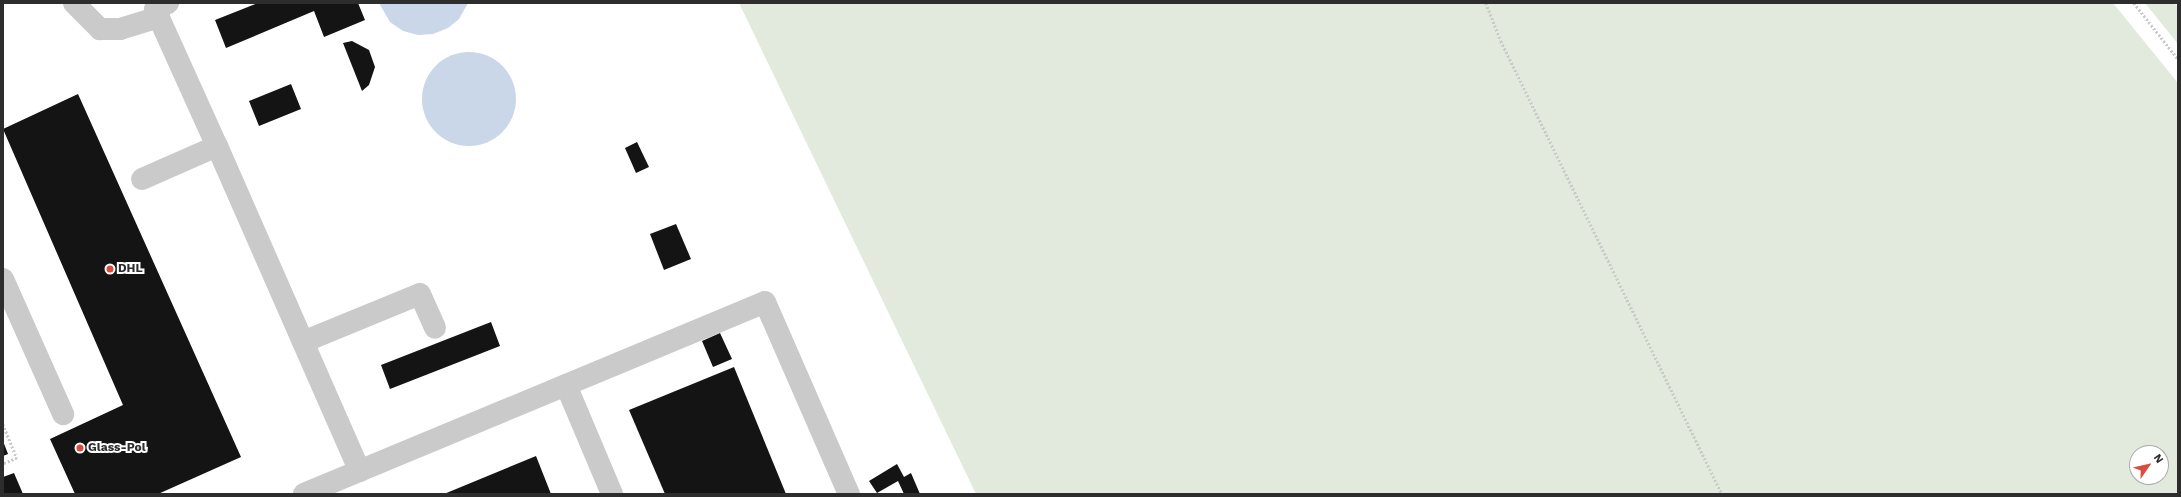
<!DOCTYPE html>
<style>
body{margin:0}
#map{position:relative;width:2181px;height:497px;overflow:hidden;background:#fff;font-family:"Work Sans",sans-serif}
div>[style]{position:absolute}
[style*='--x']{left:calc(var(--x)*1px);top:calc(var(--y)*1px);width:calc(var(--w)*1px);rotate:calc(var(--a)*1deg)}
.green>*{inset:0;background:#e1eadc}
.water>*{inset:0;background:#c9d7e9}
.round{border-radius:50%}
.building>*{inset:0;background:#141414}
.path>*{height:2.5px;margin-top:-1.25px;transform-origin:0;background:repeating-linear-gradient(90deg,#cacaca 0 2px,transparent 0 4px)}
.minor>*{height:22px;margin:-11px;padding:0 11px;transform-origin:11px;border-radius:11px;background:#cacaca}
.dots>*{width:11px;height:11px;translate:-50% -50%;box-sizing:border-box;border:2px solid #fff;border-radius:50%}
span{translate:-50% -50%;white-space:nowrap;text-align:center;line-height:1.15;-webkit-text-stroke:4px #fff;paint-order:stroke}
.poi-label{font-size:12px;color:#2d2d2d;font-weight:700}
.left{translate:0 -50%;text-align:left}
.frame{position:absolute;inset:0;border:4px solid #2d2d2d;pointer-events:none}
.north{position:absolute;left:2129px;top:445px;width:40px;height:40px;box-sizing:border-box;background:#fff;border:1px solid #ababab;border-radius:50%;rotate:56deg;font-size:11px;font-weight:700;line-height:16px;text-align:center;color:#2d2d2d}
.north::after{content:'';display:block;margin:auto;width:14px;height:18px;background:#d84d3c;clip-path:polygon(50% 0,100% 100%,50% 72%,0 100%)}
</style>
<div id="map">
<div class="green">
<div style="clip-path:polygon(evenodd,739px 3px,2113px 3px,2178px 83px,2178px 494px,976px 494px,739px 3px,2137px 453px,2161px 453px,2161px 477px,2137px 477px,2137px 453px)"></div>
<div style="clip-path:polygon(2145px 3px,2174px 3px,2178px 7px,2178px 44px)"></div>
</div>
<div class="water">
<div style="clip-path:polygon(379px 3px,468px 3px,459px 19px,448px 28px,433px 34px,418px 35px,403px 31px,390px 22px)"></div>
<div class="round" style="left:422px;top:52px;width:94px;height:94px"></div>
</div>
<div class="building">
<div style="clip-path:polygon(258px 3px,358px 3px,365px 20px,324px 37px,314px 11px,226px 48px,215px 20px)"></div>
<div style="clip-path:polygon(352px 41px,369px 50px,375px 67px,369px 85px,362px 91px,343px 43px)"></div>
<div style="clip-path:polygon(291px 84px,301px 109px,259px 126px,249px 101px)"></div>
<div style="clip-path:polygon(78px 94px,241px 457px,158px 494px,75px 494px,50px 439px,123px 405px,3px 129px)"></div>
<div style="clip-path:polygon(637px 142px,649px 167px,636px 173px,625px 148px)"></div>
<div style="clip-path:polygon(676px 224px,691px 259px,664px 270px,650px 234px)"></div>
<div style="clip-path:polygon(491px 322px,500px 346px,390px 389px,381px 365px)"></div>
<div style="clip-path:polygon(720px 333px,732px 359px,713px 367px,702px 341px)"></div>
<div style="clip-path:polygon(734px 367px,786px 494px,665px 494px,629px 410px)"></div>
<div style="clip-path:polygon(3px 441px,8px 454px,3px 456px)"></div>
<div style="clip-path:polygon(536px 456px,551px 494px,444px 494px)"></div>
<div style="clip-path:polygon(897px 464px,904px 477px,911px 473px,920px 494px,904px 494px,898px 481px,877px 493px,869px 481px)"></div>
<div style="clip-path:polygon(14px 473px,23px 494px,3px 494px,3px 477px)"></div>
</div>
<div class="path">
<div style="--x:1486;--y:3;--w:41;--a:68.5"></div>
<div style="--x:1501;--y:41;--w:504;--a:63.99"></div>
<div style="--x:2134;--y:3;--w:71;--a:51.8"></div>
<div style="--x:3;--y:424;--w:37;--a:68"></div>
<div style="--x:17;--y:458;--w:15;--a:157"></div>
</div>
<div class="minor">
<div style="--x:74;--y:3;--w:37;--a:45"></div>
<div style="--x:100;--y:29;--w:20;--a:0"></div>
<div style="--x:120;--y:29;--w:41;--a:-17.1"></div>
<div style="--x:168;--y:3;--w:14;--a:155"></div>
<div style="--x:155;--y:9;--w:150;--a:65.7"></div>
<div style="--x:142;--y:179;--w:82;--a:-23.7"></div>
<div style="--x:217;--y:146;--w:355;--a:66.3"></div>
<div style="--x:3;--y:279;--w:148;--a:66"></div>
<div style="--x:303;--y:342;--w:126;--a:-22.3"></div>
<div style="--x:420;--y:294;--w:37;--a:66"></div>
<div style="--x:566;--y:385;--w:118;--a:67.1"></div>
<div style="--x:304;--y:494;--w:499;--a:-22.6"></div>
<div style="--x:765;--y:302;--w:210;--a:66.4"></div>
</div>
<div class="dots">
<div style="left:110px;top:269px;background:#d84d3c"></div>
<div style="left:80px;top:448px;background:#d84d3c"></div>
</div>
<div class="poi-label">
<span class="left" style="left:118px;top:269px">DHL</span>
<span class="left" style="left:88px;top:448px">Glass-Pol</span>
</div>
<div class="frame"></div>
<div class="north">N</div>
</div>
